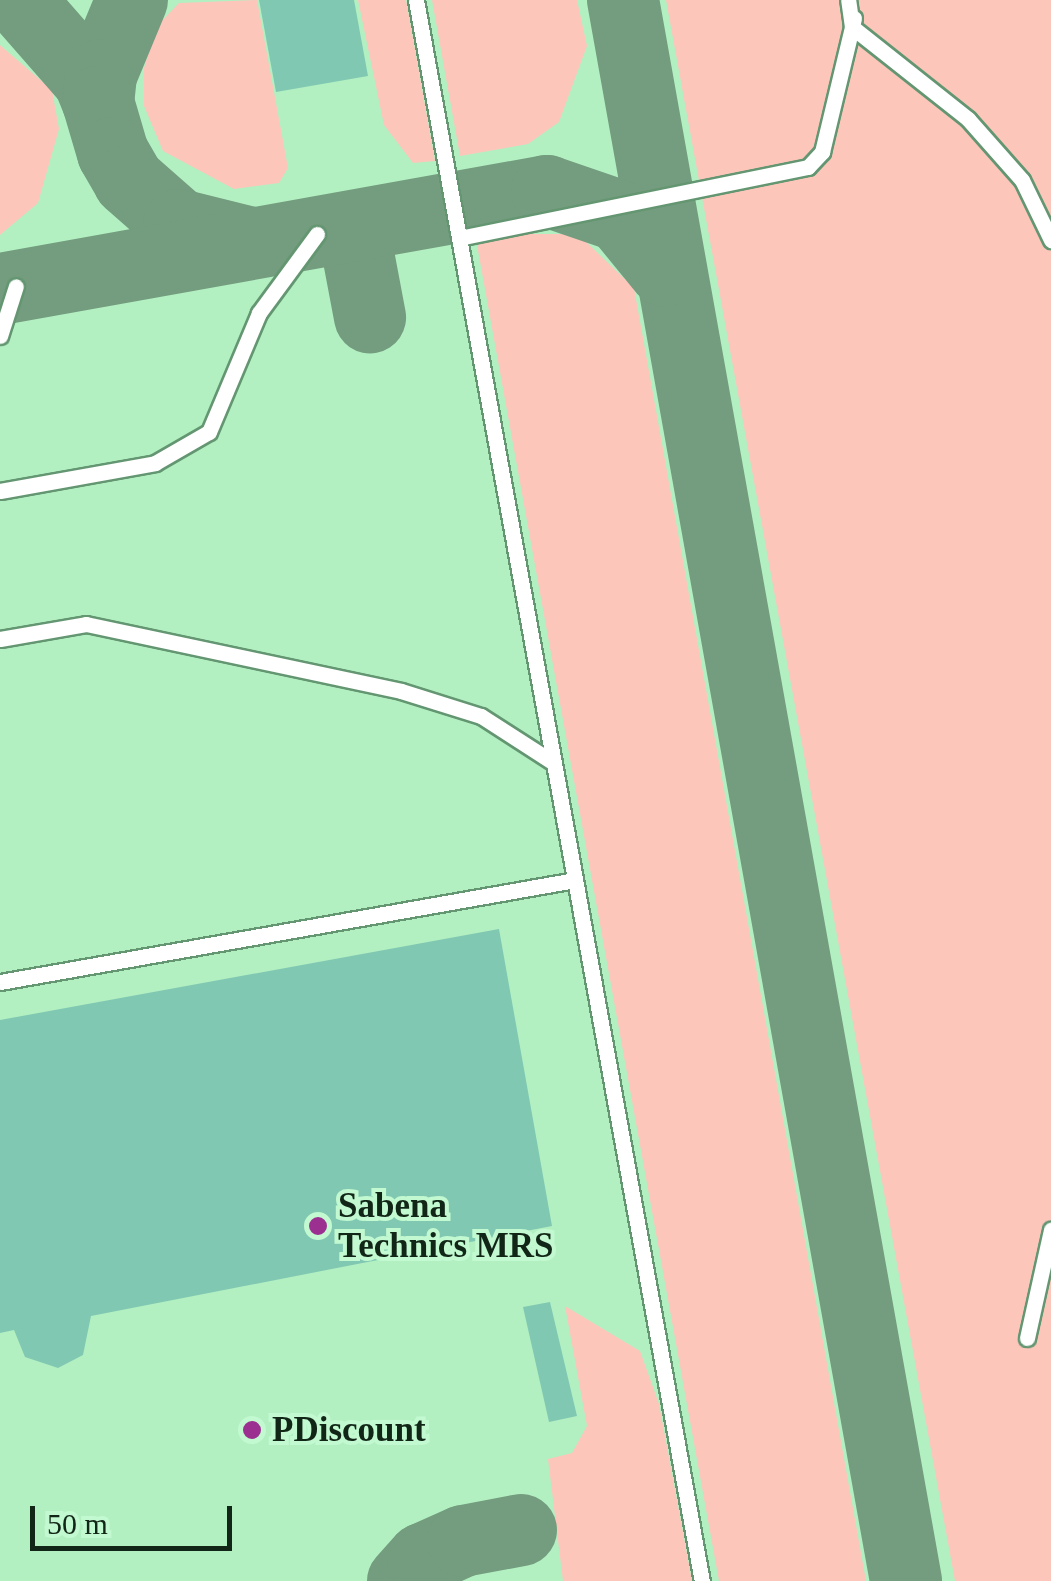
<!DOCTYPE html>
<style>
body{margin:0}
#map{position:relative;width:1051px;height:1581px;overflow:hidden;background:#c2f9d0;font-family:Georgia,serif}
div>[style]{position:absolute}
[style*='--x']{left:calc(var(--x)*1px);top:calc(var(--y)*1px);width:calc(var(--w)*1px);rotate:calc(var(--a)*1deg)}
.built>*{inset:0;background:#b2f0c2}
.green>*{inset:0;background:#fcc6bb}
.taxiway>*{height:72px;margin:-36px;padding:0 36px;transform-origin:36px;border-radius:36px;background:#749c7e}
.building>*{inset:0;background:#81c8b2}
.roads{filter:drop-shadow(2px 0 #639671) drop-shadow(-2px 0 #639671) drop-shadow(0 2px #639671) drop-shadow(0 -2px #639671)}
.service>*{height:15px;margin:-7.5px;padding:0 7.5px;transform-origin:7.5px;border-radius:7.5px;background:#fff}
.dots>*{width:28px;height:28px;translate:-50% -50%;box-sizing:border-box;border:5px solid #c2f9d0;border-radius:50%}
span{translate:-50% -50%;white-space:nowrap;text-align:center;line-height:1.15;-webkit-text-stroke:8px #c2f9d0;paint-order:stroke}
.poi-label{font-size:35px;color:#112617;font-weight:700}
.left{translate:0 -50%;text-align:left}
.scale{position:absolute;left:30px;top:1506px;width:202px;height:45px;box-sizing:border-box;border:5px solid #112617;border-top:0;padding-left:12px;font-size:30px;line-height:35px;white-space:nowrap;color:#112617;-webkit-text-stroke:8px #c2f9d0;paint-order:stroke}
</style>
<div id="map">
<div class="built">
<div style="clip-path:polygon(0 0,1051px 0,1051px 1581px,0 1581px)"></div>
</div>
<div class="green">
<div style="clip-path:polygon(257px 0,288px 168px,279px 183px,234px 189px,163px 151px,144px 106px,144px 68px,156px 27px,179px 3px)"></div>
<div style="clip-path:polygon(358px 0,406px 0,435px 161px,413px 163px,384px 125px)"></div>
<div style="clip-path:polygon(432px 0,577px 0,587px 46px,559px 122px,528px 144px,460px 156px)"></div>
<div style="clip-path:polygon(666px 0,1051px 0,1051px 1581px,955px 1581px)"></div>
<div style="clip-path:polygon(0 45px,52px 90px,59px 129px,38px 203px,0 235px)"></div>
<div style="clip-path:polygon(506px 234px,578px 234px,634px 288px,866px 1581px,719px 1581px,477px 245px)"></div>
<div style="clip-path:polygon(565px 1306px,640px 1351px,659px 1404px,692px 1581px,563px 1581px,548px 1459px,572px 1453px,587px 1426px)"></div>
</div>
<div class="taxiway">
<div style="--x:19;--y:0;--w:106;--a:48.8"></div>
<div style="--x:89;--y:80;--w:24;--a:68"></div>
<div style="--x:132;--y:0;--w:81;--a:112.5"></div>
<div style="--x:101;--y:75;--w:27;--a:96"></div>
<div style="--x:98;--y:102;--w:53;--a:73.6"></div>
<div style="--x:113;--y:153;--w:32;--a:60"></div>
<div style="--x:129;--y:181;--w:67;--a:41.3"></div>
<div style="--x:179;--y:225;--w:75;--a:13.9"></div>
<div style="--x:623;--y:0;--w:1606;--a:79.85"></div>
<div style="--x:353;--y:227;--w:92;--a:79.3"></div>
<div style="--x:0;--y:289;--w:556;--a:-10.16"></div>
<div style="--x:547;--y:191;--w:77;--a:18.9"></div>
<div style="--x:620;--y:216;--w:71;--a:50.7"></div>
<div style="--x:403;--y:1581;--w:30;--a:-48"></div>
<div style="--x:423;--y:1559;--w:44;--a:-24.2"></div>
<div style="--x:463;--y:1541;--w:59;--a:-10.7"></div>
</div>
<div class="building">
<div style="clip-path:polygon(259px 0,354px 0,368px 76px,276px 92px)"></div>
<div style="clip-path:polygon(499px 929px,552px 1226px,91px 1316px,83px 1355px,58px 1368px,25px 1357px,14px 1330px,0 1333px,0 1020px)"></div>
<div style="clip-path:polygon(550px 1302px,577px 1416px,549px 1422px,523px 1307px)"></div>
</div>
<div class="roads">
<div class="service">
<div style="--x:416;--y:0;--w:1607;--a:79.75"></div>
<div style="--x:854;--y:18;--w:9;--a:103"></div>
<div style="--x:852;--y:27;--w:148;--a:38.4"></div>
<div style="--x:968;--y:119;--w:81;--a:48.5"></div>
<div style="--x:1022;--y:180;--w:67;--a:64.2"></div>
<div style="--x:459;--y:238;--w:356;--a:-11.5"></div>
<div style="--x:808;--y:167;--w:21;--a:-47"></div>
<div style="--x:822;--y:152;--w:129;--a:-76.5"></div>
<div style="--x:852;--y:27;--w:27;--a:-98"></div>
<div style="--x:0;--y:336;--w:52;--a:-72.3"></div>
<div style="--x:0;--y:491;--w:158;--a:-10.2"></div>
<div style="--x:155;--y:463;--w:62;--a:-29.9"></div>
<div style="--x:209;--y:432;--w:129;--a:-67.2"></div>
<div style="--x:259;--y:313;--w:98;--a:-53.7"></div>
<div style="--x:0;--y:639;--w:87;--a:-9.9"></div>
<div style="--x:86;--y:624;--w:322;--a:12"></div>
<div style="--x:401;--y:691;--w:84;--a:17.4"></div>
<div style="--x:481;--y:716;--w:87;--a:32.8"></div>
<div style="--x:0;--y:982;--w:584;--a:-10.06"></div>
<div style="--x:1027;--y:1338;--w:111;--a:-77.5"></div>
</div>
</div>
<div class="dots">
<div style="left:318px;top:1226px;background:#9c3091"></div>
<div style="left:252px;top:1430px;background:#9c3091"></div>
</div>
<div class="poi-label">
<span class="left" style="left:338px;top:1226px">Sabena<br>Technics MRS</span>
<span class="left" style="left:272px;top:1430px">PDiscount</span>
</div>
<div class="scale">50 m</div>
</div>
